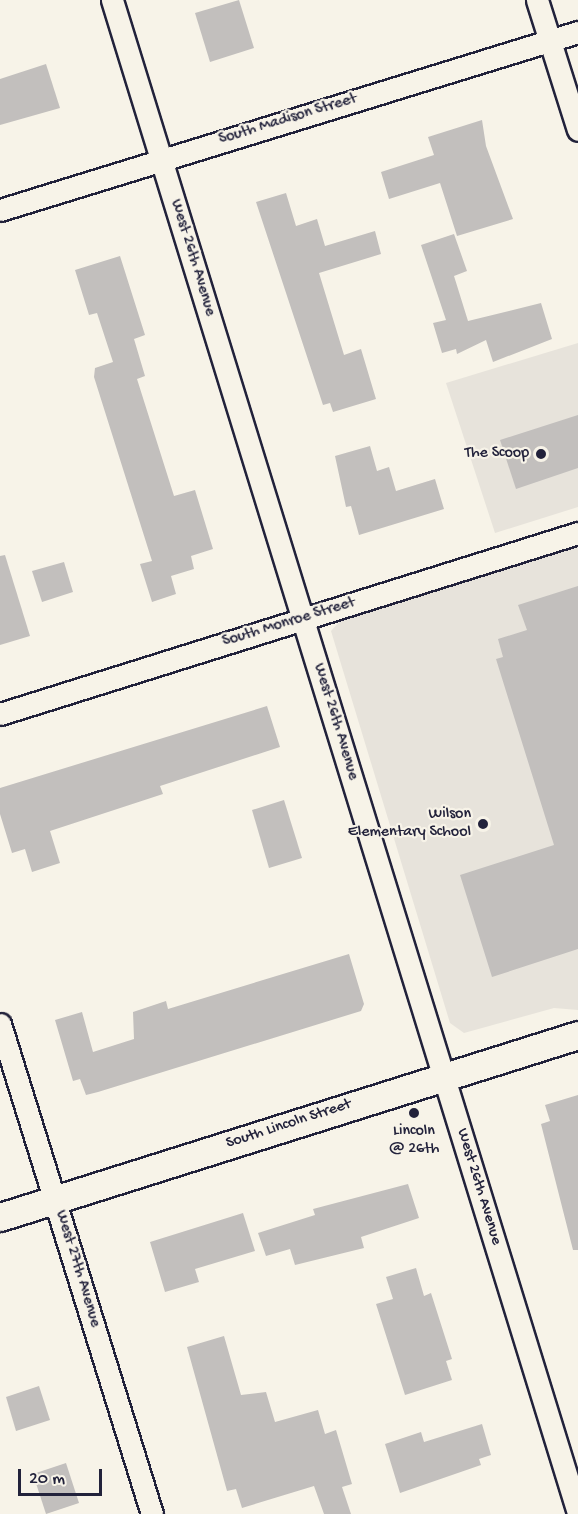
<!DOCTYPE html>
<style>
body{margin:0}
#map{position:relative;width:578px;height:1514px;overflow:hidden;background:#f7f3e8;font-family:"Gochi Hand",sans-serif}
div>[style]{position:absolute}
[style*='--x']{left:calc(var(--x)*1px);top:calc(var(--y)*1px);width:calc(var(--w)*1px);rotate:calc(var(--a)*1deg)}
.built>*{inset:0;background:#e7e3db}
.building>*{inset:0;background:#c2bfbd}
.roads{filter:drop-shadow(2px 0 #22223b) drop-shadow(-2px 0 #22223b) drop-shadow(0 2px #22223b) drop-shadow(0 -2px #22223b)}
.minor>*{height:21px;margin:-10.5px;padding:0 10.5px;transform-origin:10.5px;border-radius:10.5px;background:#f7f3e8}
.tertiary>*{height:27px;margin:-13.5px;padding:0 13.5px;transform-origin:13.5px;border-radius:13.5px;background:#f7f3e8}
.dots>*{width:16px;height:16px;translate:-50% -50%;box-sizing:border-box;border:3px solid #f7f3e8;border-radius:50%}
span{translate:-50% -50%;white-space:nowrap;text-align:center;line-height:1.15;-webkit-text-stroke:4.5px #f7f3e8;paint-order:stroke}
.street-label{font-size:16px;color:#22223b}
.poi-label{font-size:16px;color:#22223b}
.right{translate:-100% -50%;text-align:right}
.scale{position:absolute;left:18px;top:1469px;width:84px;height:27px;box-sizing:border-box;border:3px solid #22223b;border-top:0;padding-left:8px;font-size:18px;line-height:21px;white-space:nowrap;color:#22223b;-webkit-text-stroke:4px #f7f3e8;paint-order:stroke}
</style>
<div id="map">
<div class="built">
<div style="clip-path:polygon(578px 343px,578px 507px,495px 533px,446px 383px)"></div>
<div style="clip-path:polygon(578px 546px,578px 1010px,554px 1008px,464px 1033px,450px 1023px,331px 631px,340px 621px)"></div>
</div>
<div class="building">
<div style="clip-path:polygon(239px 0,254px 48px,210px 62px,195px 13px)"></div>
<div style="clip-path:polygon(46px 64px,60px 108px,0 125px,0 79px)"></div>
<div style="clip-path:polygon(482px 120px,486px 146px,513px 219px,457px 236px,440px 183px,389px 199px,381px 172px,434px 155px,428px 137px)"></div>
<div style="clip-path:polygon(286px 193px,296px 226px,317px 219px,325px 246px,375px 231px,381px 254px,319px 273px,344px 355px,361px 349px,376px 399px,333px 412px,330px 403px,323px 405px,256px 202px)"></div>
<div style="clip-path:polygon(454px 234px,467px 271px,454px 276px,468px 321px,541px 303px,552px 339px,493px 362px,486px 340px,457px 354px,456px 349px,442px 353px,433px 323px,446px 320px,421px 245px)"></div>
<div style="clip-path:polygon(120px 256px,145px 335px,134px 339px,145px 376px,137px 379px,174px 496px,195px 490px,213px 549px,191px 556px,194px 569px,171px 576px,176px 594px,152px 602px,140px 564px,152px 561px,94px 377px,95px 368px,113px 362px,97px 313px,89px 315px,75px 270px)"></div>
<div style="clip-path:polygon(578px 415px,578px 468px,516px 489px,500px 440px)"></div>
<div style="clip-path:polygon(370px 446px,377px 471px,389px 467px,396px 491px,435px 479px,444px 509px,359px 535px,351px 506px,346px 507px,335px 456px)"></div>
<div style="clip-path:polygon(5px 555px,30px 636px,0 645px,0 556px)"></div>
<div style="clip-path:polygon(64px 562px,73px 592px,42px 602px,32px 571px)"></div>
<div style="clip-path:polygon(578px 586px,578px 949px,492px 977px,460px 875px,554px 845px,496px 659px,503px 657px,498px 639px,527px 630px,518px 605px)"></div>
<div style="clip-path:polygon(267px 706px,280px 747px,160px 786px,163px 794px,50px 831px,60px 863px,32px 872px,25px 849px,12px 853px,0 814px,0 788px)"></div>
<div style="clip-path:polygon(284px 800px,302px 858px,269px 868px,252px 810px)"></div>
<div style="clip-path:polygon(349px 954px,364px 1004px,361px 1011px,98px 1092px,86px 1095px,80px 1079px,73px 1081px,55px 1020px,82px 1012px,93px 1052px,134px 1039px,133px 1012px,166px 1001px,168px 1009px)"></div>
<div style="clip-path:polygon(578px 1095px,578px 1250px,573px 1250px,541px 1124px,550px 1121px,545px 1105px)"></div>
<div style="clip-path:polygon(408px 1184px,419px 1218px,361px 1237px,364px 1248px,295px 1265px,290px 1249px,266px 1256px,258px 1233px,315px 1215px,313px 1209px)"></div>
<div style="clip-path:polygon(243px 1213px,255px 1251px,195px 1269px,199px 1282px,165px 1292px,150px 1242px)"></div>
<div style="clip-path:polygon(416px 1268px,424px 1296px,431px 1293px,452px 1359px,446px 1361px,452px 1380px,405px 1395px,376px 1304px,393px 1299px,386px 1277px)"></div>
<div style="clip-path:polygon(224px 1336px,241px 1395px,266px 1392px,275px 1422px,318px 1410px,325px 1434px,336px 1430px,352px 1484px,342px 1487px,351px 1514px,324px 1514px,314px 1486px,242px 1508px,236px 1489px,227px 1491px,187px 1347px)"></div>
<div style="clip-path:polygon(39px 1386px,50px 1420px,16px 1431px,6px 1397px)"></div>
<div style="clip-path:polygon(482px 1424px,491px 1455px,479px 1459px,481px 1465px,400px 1493px,385px 1444px,421px 1432px,424px 1442px)"></div>
<div style="clip-path:polygon(66px 1463px,79px 1503px,46px 1514px,33px 1474px)"></div>
</div>
<div class="roads">
<div class="minor">
<div style="--x:112;--y:0;--w:1583;--a:72.88"></div>
<div style="--x:537;--y:0;--w:136;--a:72.5"></div>
<div style="--x:0;--y:210;--w:605;--a:-17.12"></div>
<div style="--x:0;--y:714;--w:606;--a:-17.39"></div>
<div style="--x:0;--y:1024;--w:513;--a:72.77"></div>
</div>
<div class="tertiary">
<div style="--x:0;--y:1217;--w:606;--a:-17.48"></div>
</div>
</div>
<div class="dots">
<div style="left:541px;top:454px;background:#22223b"></div>
<div style="left:483px;top:824px;background:#22223b"></div>
<div style="left:414px;top:1113px;background:#22223b"></div>
</div>
<div class="street-label">
<span style="left:288px;top:120px;rotate:-17deg">South Madison Street</span>
<span style="left:192px;top:258px;rotate:73deg">West 26th Avenue</span>
<span style="left:289px;top:623px;rotate:-17deg">South Monroe Street</span>
<span style="left:335px;top:722px;rotate:73deg">West 26th Avenue</span>
<span style="left:289px;top:1125px;rotate:-18deg">South Lincoln Street</span>
<span style="left:478px;top:1187px;rotate:73deg">West 26th Avenue</span>
<span style="left:77px;top:1269px;rotate:73deg">West 27th Avenue</span>
</div>
<div class="poi-label">
<span class="right" style="left:529px;top:454px">The Scoop</span>
<span class="right" style="left:471px;top:824px">Wilson<br>Elementary School</span>
<span style="left:414px;top:1141px">Lincoln<br>@ 26th</span>
</div>
<div class="scale">20 m</div>
</div>
